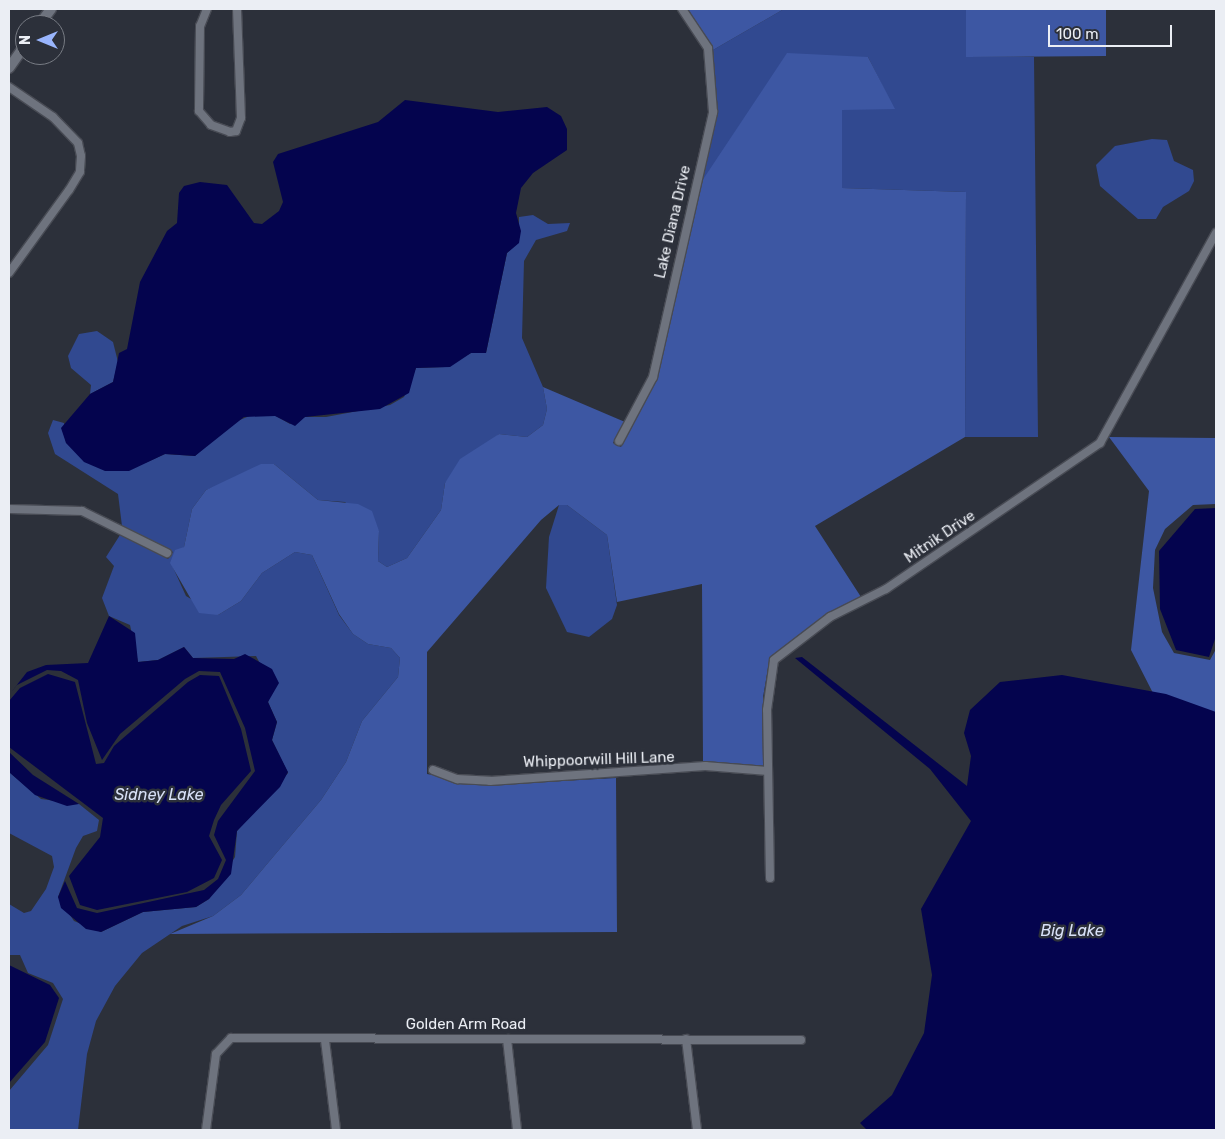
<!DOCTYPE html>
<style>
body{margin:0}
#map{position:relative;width:1225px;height:1139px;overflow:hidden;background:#2c303a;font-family:Rubik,sans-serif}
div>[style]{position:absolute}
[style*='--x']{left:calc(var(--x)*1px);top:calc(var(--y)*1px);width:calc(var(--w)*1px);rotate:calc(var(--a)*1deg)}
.green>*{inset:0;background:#314990}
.forest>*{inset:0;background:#3d57a3}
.water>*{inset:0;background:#04044e}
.roads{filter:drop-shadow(1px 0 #484b54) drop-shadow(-1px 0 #484b54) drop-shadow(0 1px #484b54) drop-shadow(0 -1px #484b54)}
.minor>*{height:8px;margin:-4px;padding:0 4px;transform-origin:4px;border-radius:4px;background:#6e737e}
.tertiary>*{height:10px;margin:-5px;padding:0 5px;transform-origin:5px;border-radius:5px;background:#6e737e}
span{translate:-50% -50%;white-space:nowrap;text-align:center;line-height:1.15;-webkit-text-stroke:5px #2c303a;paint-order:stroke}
.street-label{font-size:15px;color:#ebeef4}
.water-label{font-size:16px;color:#d8e1f7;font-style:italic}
.frame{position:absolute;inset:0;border:10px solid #ebeef4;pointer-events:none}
.north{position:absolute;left:15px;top:15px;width:50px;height:50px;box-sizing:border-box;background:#2c303a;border:1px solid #787c84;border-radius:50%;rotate:270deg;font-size:14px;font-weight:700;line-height:20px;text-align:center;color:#ebeef4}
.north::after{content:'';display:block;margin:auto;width:18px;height:22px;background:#99b5fd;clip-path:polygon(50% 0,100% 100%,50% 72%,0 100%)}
.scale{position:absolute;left:1048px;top:25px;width:124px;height:22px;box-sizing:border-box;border:2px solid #ebeef4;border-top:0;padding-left:6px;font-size:15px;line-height:18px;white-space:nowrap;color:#ebeef4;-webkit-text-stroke:4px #2c303a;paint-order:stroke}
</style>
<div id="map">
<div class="green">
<div style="clip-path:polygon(784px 9px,966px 9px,966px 57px,1034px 57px,1038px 437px,965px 437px,966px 192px,842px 188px,842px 109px,894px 109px,868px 57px,702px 181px,718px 112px,713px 50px)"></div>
<div style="clip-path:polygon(1152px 139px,1167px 140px,1174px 161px,1193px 170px,1194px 181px,1189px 191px,1163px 207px,1156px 219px,1138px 219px,1100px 186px,1096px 165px,1115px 146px)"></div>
<div style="clip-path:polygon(533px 215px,548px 224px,570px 223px,567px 231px,536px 240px,524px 261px,522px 338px,543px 387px,547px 409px,543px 425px,527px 437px,499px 434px,445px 483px,441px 510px,407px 558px,387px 567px,378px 561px,379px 531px,345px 502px,318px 500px,274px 464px,206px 490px,192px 509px,184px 547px,171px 563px,186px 596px,218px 615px,241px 601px,262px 573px,295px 552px,312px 555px,339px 615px,353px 634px,368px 644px,391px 648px,400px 658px,398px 677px,362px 721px,346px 762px,321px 800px,241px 895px,213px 916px,182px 926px,142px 953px,115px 986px,96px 1021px,87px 1054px,78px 1130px,9px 1130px,9px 1091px,48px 1045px,63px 999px,53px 983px,28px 973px,20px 955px,9px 955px,9px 904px,24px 913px,31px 911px,46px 889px,54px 867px,52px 856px,9px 833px,9px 772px,41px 799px,79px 804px,99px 820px,97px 831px,83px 836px,76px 848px,58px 897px,74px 921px,101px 932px,143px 912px,196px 907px,209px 899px,235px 857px,237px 831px,288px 773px,272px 740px,277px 722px,268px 702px,273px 688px,256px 656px,193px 658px,184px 647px,158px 660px,138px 662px,130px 625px,109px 616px,102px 598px,114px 566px,106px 557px,120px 535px,168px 559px,173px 552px,122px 526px,118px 494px,55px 454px,48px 433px,53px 420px,64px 423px,66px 443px,145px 463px,165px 454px,195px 456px,230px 424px,252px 415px,276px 416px,290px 424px,305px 417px,326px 417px,390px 405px,404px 397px,416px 368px,445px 367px,471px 353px,486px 353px,507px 253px,519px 242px,519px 217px)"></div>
<div style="clip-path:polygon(97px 331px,113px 342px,118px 362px,113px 382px,90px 394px,91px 385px,71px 368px,68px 356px,79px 334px)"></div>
<div style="clip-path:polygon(559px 505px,567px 505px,607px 535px,617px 605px,612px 619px,589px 637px,567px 632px,546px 588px,549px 537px)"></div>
</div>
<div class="forest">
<div style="clip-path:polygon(688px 9px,784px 9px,713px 50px)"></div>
<div style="clip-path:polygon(966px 9px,1106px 9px,1106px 56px,966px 57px)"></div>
<div style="clip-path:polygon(787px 53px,868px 57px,895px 109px,842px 110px,842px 188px,966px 192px,965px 437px,815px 526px,861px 597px,827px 614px,770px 657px,763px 697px,763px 766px,703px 762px,702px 584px,617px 602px,607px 535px,567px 505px,559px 505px,541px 520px,427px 652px,427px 774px,489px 785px,616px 778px,617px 932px,170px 934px,213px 916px,241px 895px,321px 800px,346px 762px,362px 721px,398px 677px,400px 658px,391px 648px,368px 644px,353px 634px,339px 614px,312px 555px,295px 552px,262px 573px,241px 601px,218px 615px,199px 613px,170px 563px,175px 550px,184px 547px,192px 509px,206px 490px,261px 464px,274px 464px,318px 500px,358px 504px,372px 511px,379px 531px,378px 561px,387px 567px,407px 558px,441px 510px,445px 483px,460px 459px,499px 434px,527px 437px,543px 425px,547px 409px,543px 387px,625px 422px,613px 443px,621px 447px,657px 378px,702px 181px)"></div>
<div style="clip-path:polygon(1109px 437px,1216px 438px,1216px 504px,1193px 505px,1165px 529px,1155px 550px,1153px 588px,1162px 632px,1174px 653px,1210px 660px,1216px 649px,1216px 735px,1155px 697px,1131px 650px,1149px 491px)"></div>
</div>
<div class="water">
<div style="clip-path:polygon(405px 100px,498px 112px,547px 107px,561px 116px,567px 129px,567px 150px,533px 173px,521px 188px,516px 213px,521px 231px,519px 243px,507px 253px,486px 353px,471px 353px,450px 367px,416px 368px,409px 393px,380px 409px,305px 417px,295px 426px,275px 416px,244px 417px,195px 456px,165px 454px,129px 471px,105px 471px,84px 462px,66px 443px,61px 428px,90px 394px,113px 382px,119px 353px,127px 349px,140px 282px,167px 231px,177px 223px,179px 193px,184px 186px,200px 182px,227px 185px,254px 223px,262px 224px,279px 211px,283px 202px,273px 162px,278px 154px,378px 122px)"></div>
<div style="clip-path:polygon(1216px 508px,1216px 636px,1209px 657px,1176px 650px,1160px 609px,1159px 551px,1195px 509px)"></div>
<div style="clip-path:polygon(109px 616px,135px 633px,138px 662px,158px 660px,184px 647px,193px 658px,234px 659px,245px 654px,272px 669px,279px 683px,268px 702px,277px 722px,272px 740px,288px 772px,280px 787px,237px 831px,231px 874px,209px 899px,196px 907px,143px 912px,101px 932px,86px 929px,61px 908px,58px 897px,65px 881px,77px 908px,97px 913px,204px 890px,218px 879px,226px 860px,214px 835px,218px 821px,255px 771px,245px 728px,220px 672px,199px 671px,185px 679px,120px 734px,102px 760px,87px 723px,78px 680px,61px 671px,47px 670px,17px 685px,9px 695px,27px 672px,46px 665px,88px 663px)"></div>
<div style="clip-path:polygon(802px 657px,967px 786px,971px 756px,964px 733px,970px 710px,1000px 682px,1062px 675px,1166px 694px,1216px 712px,1216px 1130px,867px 1130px,860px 1123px,892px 1095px,924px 1033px,932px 975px,921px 909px,971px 821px,930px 769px,795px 658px)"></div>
<div style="clip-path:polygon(48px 674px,75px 682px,96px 764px,104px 763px,114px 746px,188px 682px,200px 675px,219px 676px,241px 729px,251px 771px,221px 805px,214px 820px,209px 836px,222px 860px,214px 878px,187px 892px,97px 910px,80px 905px,69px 876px,100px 837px,103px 818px,9px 747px,9px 701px,20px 688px)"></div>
<div style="clip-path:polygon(9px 752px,33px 775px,79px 804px,67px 806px,35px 795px,9px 772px)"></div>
<div style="clip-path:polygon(9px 965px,50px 985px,59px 998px,45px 1042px,9px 1083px)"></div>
</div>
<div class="roads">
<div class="minor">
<div style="--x:207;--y:9;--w:18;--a:112"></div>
<div style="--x:200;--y:26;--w:85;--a:90.7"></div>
<div style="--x:199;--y:111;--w:18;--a:49"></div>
<div style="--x:211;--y:125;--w:20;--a:20"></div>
<div style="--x:230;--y:132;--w:6;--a:-9"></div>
<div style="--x:236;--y:131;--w:14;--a:-69"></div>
<div style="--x:241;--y:118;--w:109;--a:-92.1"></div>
<div style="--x:9;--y:87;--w:53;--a:34.3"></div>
<div style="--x:53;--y:117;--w:36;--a:46"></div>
<div style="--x:78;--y:143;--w:13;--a:77"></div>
<div style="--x:81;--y:156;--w:16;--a:94"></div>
<div style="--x:80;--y:172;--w:21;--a:121"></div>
<div style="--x:69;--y:190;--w:102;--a:125.9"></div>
<div style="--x:619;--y:441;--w:72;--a:-62"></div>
<div style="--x:653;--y:377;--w:272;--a:-77.2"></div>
<div style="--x:713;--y:112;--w:64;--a:-94.5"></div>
<div style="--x:708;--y:48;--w:47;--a:-123.7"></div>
<div style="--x:9;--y:509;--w:73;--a:1.6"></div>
<div style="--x:82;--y:511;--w:95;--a:26.3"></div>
<div style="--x:433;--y:770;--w:26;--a:21"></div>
<div style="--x:457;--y:779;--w:33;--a:3"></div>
<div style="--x:490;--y:781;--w:216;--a:-4"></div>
<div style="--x:705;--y:766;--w:63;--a:4.5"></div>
<div style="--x:770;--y:878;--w:168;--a:-91"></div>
<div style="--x:767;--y:710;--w:50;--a:-82"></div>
<div style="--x:774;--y:660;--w:71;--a:-37.5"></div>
<div style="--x:830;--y:617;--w:63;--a:-26.6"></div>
<div style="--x:886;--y:589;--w:259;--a:-34.3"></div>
<div style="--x:1100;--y:443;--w:240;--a:-61.1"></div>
<div style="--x:507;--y:1039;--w:92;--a:83.7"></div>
<div style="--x:686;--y:1039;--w:92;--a:83.1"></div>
<div style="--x:325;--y:1040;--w:91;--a:83"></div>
<div style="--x:206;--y:1130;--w:77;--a:-82.5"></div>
<div style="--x:216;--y:1054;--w:22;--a:-47"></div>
<div style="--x:231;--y:1038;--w:570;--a:0.2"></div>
</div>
<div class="tertiary">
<div style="--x:39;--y:25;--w:20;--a:-53"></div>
<div style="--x:9;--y:68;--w:28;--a:-55"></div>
</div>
</div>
<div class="street-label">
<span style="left:673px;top:222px;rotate:-77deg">Lake Diana Drive</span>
<span style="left:940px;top:537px;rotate:-34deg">Mitnik Drive</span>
<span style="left:599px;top:760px;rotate:-2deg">Whippoorwill Hill Lane</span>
<span style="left:466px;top:1025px">Golden Arm Road</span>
</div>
<div class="water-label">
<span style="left:159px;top:795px">Sidney Lake</span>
<span style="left:1072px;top:931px">Big Lake</span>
</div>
<div class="frame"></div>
<div class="north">N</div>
<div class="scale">100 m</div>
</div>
